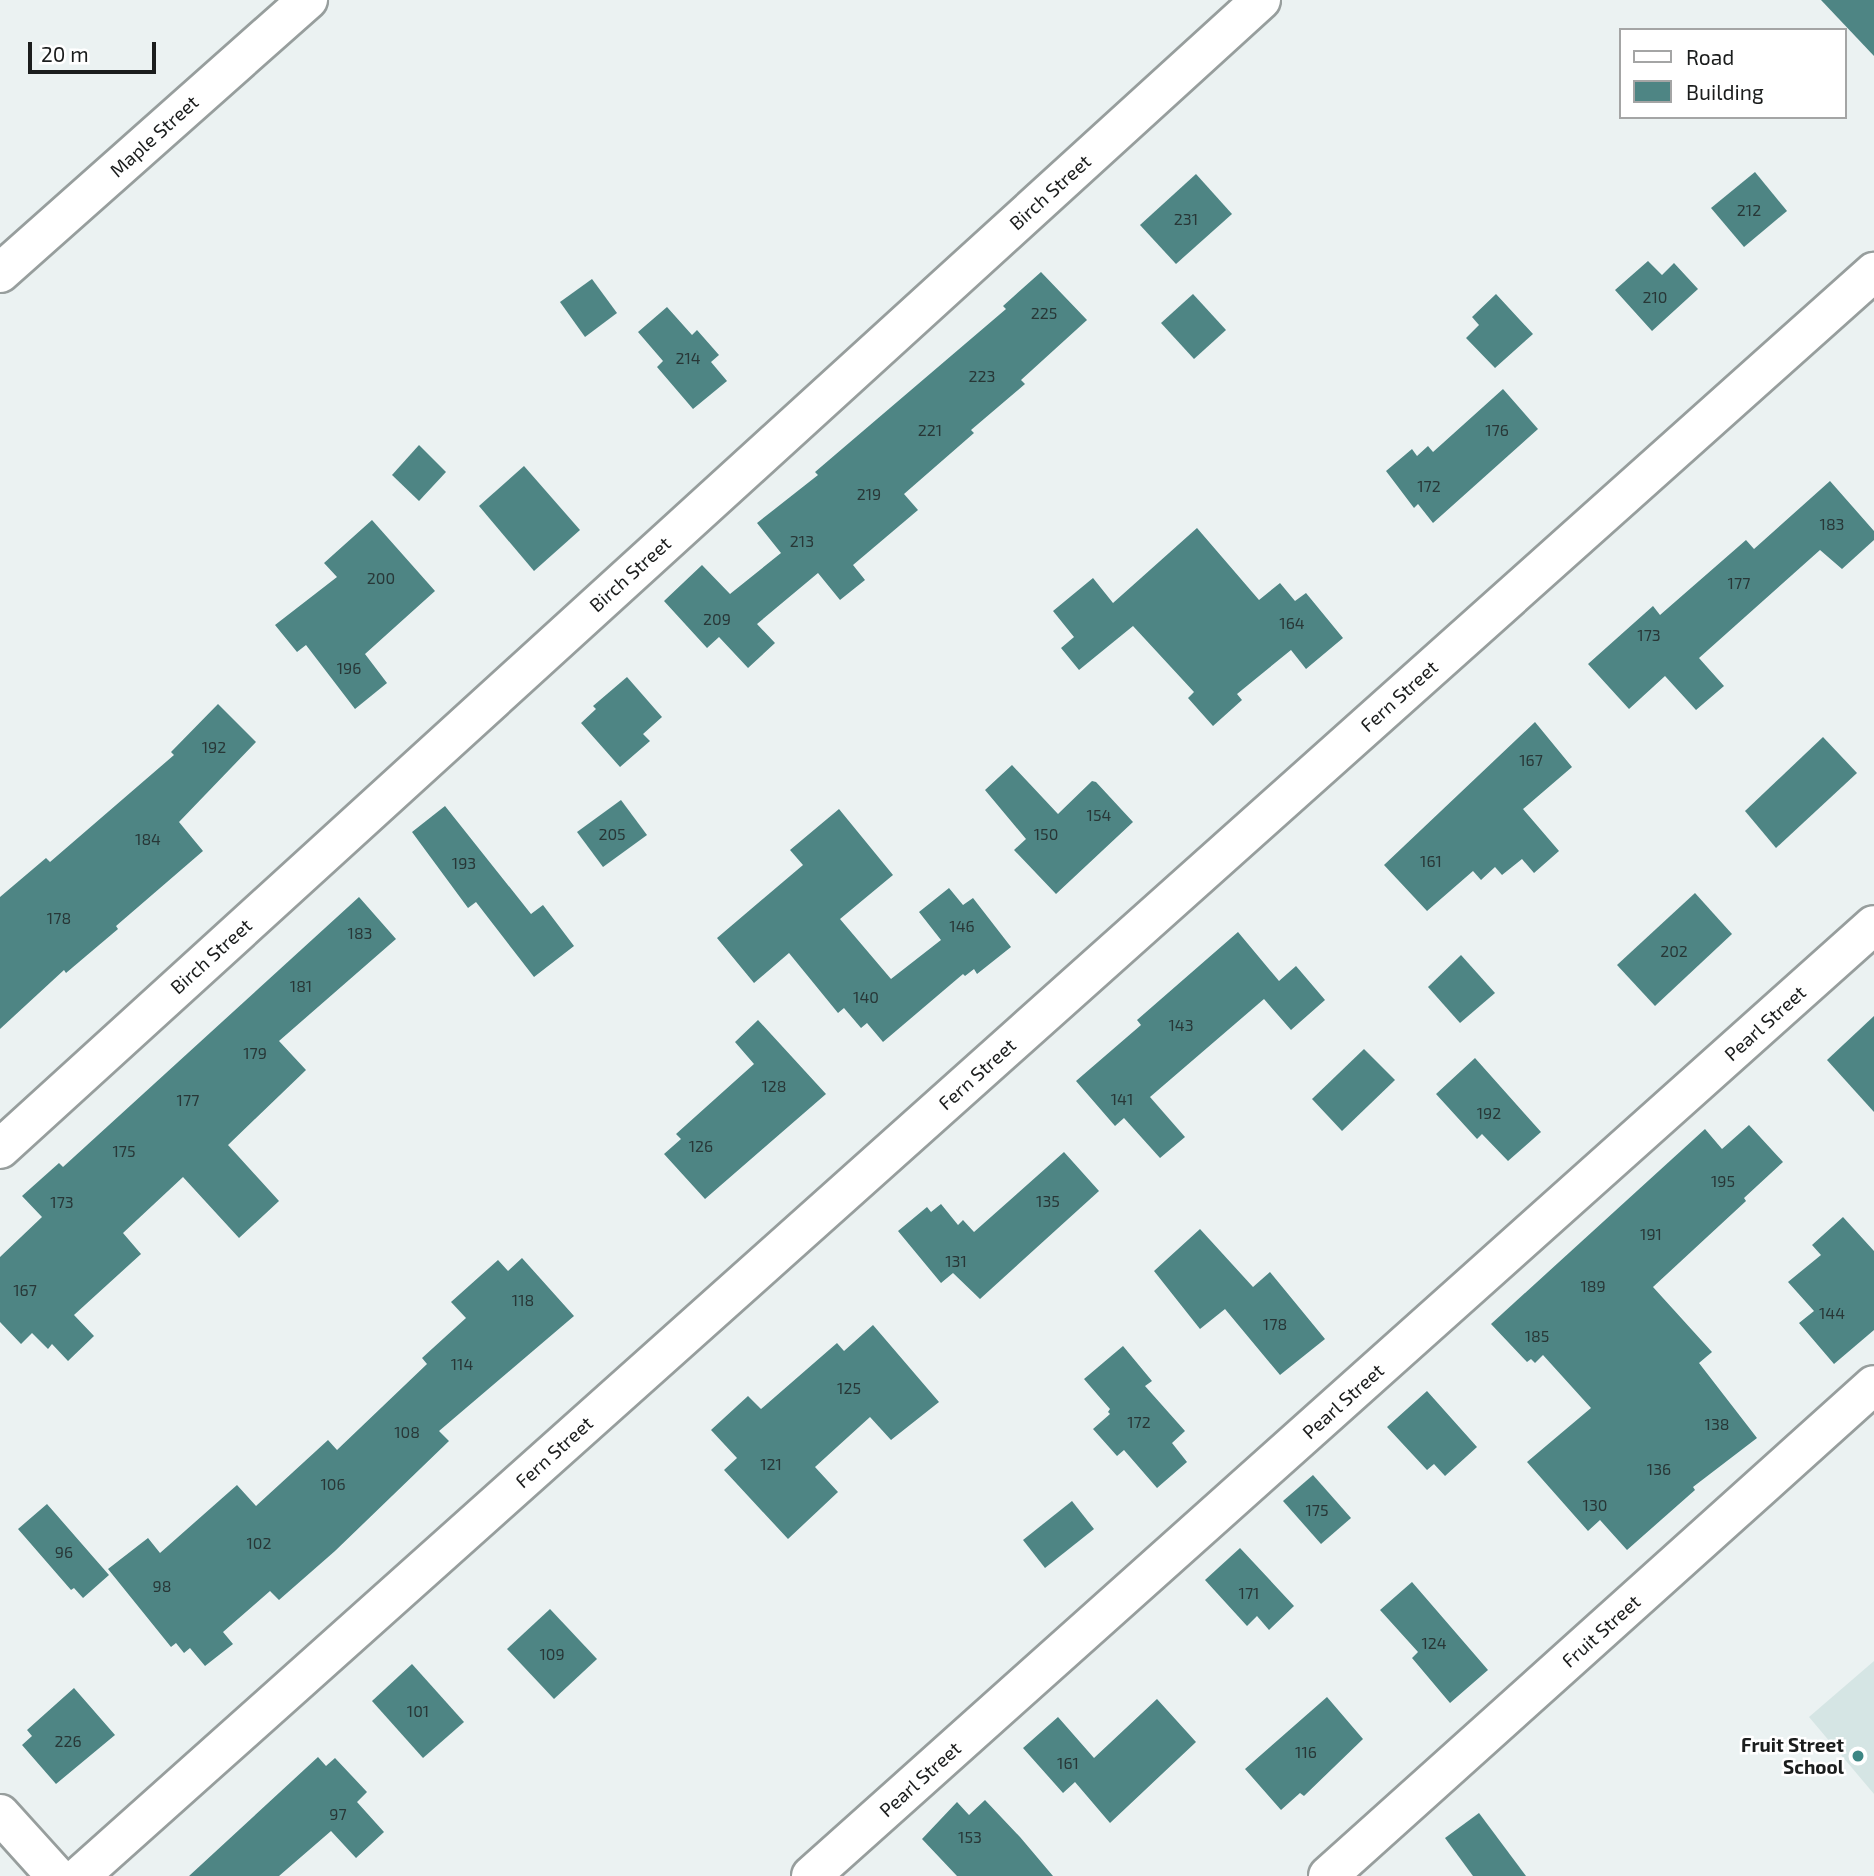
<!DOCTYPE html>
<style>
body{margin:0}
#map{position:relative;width:1874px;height:1876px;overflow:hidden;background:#ebf2f2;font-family:"Exo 2",sans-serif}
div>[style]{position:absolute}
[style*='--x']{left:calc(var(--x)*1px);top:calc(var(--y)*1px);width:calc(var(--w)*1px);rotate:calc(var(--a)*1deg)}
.built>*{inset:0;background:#d5e5e4}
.building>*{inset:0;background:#4e8584}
.roads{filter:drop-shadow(2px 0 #979e9d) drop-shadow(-2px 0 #979e9d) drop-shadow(0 2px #979e9d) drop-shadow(0 -2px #979e9d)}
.street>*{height:38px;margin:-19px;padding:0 19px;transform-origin:19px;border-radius:19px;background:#fff}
.secondary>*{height:38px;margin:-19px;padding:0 19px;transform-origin:19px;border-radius:19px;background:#fff}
.dots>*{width:19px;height:19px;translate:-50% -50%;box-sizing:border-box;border:4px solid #fff;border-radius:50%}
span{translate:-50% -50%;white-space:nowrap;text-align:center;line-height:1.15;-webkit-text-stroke:5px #fff;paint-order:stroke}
.number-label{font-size:16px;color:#283737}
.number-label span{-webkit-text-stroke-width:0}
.street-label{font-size:19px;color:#1b1d1d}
.poi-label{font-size:19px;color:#1b1d1d;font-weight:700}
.right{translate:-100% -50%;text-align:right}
.legend{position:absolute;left:1619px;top:28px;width:228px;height:91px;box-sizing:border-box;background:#fff;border:2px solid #a4a5a5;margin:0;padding:9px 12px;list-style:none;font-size:21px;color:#1b1d1d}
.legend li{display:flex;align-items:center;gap:14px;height:35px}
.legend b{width:35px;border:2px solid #a4a5a5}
.scale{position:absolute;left:28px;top:42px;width:128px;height:32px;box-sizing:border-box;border:4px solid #1b1d1d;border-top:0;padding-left:9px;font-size:21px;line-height:24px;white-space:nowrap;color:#1b1d1d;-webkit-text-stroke:5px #fff;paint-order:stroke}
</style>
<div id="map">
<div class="built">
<div style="clip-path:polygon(1874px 1661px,1874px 1794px,1809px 1717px)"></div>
</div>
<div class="building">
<div style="clip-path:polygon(1821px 0,1874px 0,1874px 56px)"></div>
<div style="clip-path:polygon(1755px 172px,1787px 211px,1744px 247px,1711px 208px)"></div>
<div style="clip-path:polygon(1196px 174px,1232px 214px,1176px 264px,1140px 225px)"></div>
<div style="clip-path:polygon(1648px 261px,1662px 275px,1674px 263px,1698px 289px,1652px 331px,1615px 290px)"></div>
<div style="clip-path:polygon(1041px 272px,1087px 320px,1021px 380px,1025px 384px,971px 430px,974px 433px,904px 494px,918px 510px,853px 565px,865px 580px,840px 600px,818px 573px,757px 624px,775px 643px,748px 668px,719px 637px,707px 648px,664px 601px,702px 565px,730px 594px,781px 553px,757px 523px,818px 475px,815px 472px,1006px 309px,1003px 306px)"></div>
<div style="clip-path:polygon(592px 279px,617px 313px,585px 337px,560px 302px)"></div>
<div style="clip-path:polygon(1193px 294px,1226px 330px,1194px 359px,1161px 323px)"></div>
<div style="clip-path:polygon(1496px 294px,1533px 334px,1495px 368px,1466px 338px,1479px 325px,1472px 317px)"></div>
<div style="clip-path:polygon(667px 307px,692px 335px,697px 330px,719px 355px,711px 362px,727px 381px,693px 409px,657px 367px,663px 361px,638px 332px)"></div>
<div style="clip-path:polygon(1503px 389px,1538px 429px,1433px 523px,1418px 504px,1414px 508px,1386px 471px,1412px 449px,1417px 456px,1428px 446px,1433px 452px)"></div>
<div style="clip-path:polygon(419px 445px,446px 472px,419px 501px,392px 475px)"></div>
<div style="clip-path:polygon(524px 466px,580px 530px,534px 571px,479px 506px)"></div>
<div style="clip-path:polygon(1830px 481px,1874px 531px,1874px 540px,1842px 569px,1820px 550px,1699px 658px,1724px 686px,1696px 710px,1665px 676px,1629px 709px,1588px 664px,1653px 606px,1660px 615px,1746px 540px,1754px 549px)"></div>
<div style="clip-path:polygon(372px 520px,435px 591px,365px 654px,387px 683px,355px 709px,306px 645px,297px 652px,275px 625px,337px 577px,324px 563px)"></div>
<div style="clip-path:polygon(1197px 528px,1259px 600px,1280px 583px,1295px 601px,1306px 593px,1343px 638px,1306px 669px,1291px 650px,1237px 694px,1242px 700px,1213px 726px,1188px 698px,1194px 692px,1133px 626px,1079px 670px,1061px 648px,1074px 637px,1053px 611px,1093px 578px,1113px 603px)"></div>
<div style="clip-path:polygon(627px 677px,662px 717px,643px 734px,650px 741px,620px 767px,581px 723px,596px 709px,593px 706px)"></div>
<div style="clip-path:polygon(218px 704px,256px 742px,179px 822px,203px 851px,116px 926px,118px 929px,66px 973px,64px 970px,0 1029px,0 897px,46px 858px,50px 862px,174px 755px,171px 752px)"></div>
<div style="clip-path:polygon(1535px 722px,1572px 767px,1523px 809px,1559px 851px,1534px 873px,1522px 859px,1502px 875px,1495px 867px,1481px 880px,1473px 871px,1427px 911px,1384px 865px)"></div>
<div style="clip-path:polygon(1823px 737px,1857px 773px,1776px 848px,1745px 811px)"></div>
<div style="clip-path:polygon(1012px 765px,1058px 814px,1092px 781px,1096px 782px,1133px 822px,1056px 894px,1014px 850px,1026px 839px,985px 790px)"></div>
<div style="clip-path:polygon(621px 800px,647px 835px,603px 867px,577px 832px)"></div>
<div style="clip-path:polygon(445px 806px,531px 914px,543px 905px,574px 946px,534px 977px,476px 902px,468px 908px,412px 832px)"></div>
<div style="clip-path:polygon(839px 809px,893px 875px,840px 919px,891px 979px,941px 940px,919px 912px,949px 888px,963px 905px,973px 898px,1011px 947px,977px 974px,974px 969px,965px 976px,963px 974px,883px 1042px,867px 1023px,861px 1028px,844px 1008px,838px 1013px,789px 953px,754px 983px,717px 938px,803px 865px,790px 850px)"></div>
<div style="clip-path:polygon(1695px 893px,1732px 934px,1655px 1006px,1617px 965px)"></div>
<div style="clip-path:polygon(359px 897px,396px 939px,279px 1041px,306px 1070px,228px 1145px,279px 1201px,239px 1238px,183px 1177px,123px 1233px,141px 1254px,74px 1315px,94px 1336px,68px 1361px,52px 1344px,48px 1349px,32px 1333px,21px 1344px,0 1322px,0 1257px,42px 1217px,22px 1196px,59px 1163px,63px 1167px)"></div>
<div style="clip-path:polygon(1238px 932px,1279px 981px,1296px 966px,1325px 1000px,1291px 1030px,1264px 999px,1150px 1097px,1185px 1137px,1160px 1158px,1124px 1118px,1115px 1126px,1076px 1081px,1141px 1025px,1137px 1020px)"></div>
<div style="clip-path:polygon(1461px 955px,1495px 993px,1460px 1023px,1428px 987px)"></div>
<div style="clip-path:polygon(1874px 1016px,1874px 1112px,1827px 1060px)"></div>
<div style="clip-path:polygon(758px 1020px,826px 1094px,705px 1199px,664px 1154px,681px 1139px,676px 1134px,754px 1064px,735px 1042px)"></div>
<div style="clip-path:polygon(1364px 1049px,1395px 1080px,1342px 1131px,1312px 1099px)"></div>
<div style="clip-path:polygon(1475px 1058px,1541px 1132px,1508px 1161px,1482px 1134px,1477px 1139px,1436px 1094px)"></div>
<div style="clip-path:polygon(1749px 1125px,1783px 1162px,1744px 1198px,1746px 1201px,1653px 1287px,1712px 1352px,1699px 1363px,1757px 1438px,1693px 1487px,1695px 1490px,1627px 1550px,1600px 1520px,1588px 1531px,1527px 1462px,1591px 1408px,1543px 1355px,1535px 1363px,1531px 1359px,1527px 1362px,1491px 1324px,1705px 1129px,1722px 1149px)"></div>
<div style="clip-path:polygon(1064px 1152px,1099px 1191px,980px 1299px,953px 1273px,941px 1283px,898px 1231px,927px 1207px,931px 1212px,941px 1204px,958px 1225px,963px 1220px,974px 1232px)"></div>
<div style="clip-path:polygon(1843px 1217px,1874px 1251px,1874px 1330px,1834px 1364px,1799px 1323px,1814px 1311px,1788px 1282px,1821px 1255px,1812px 1245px)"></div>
<div style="clip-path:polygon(1200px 1229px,1253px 1287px,1270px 1272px,1325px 1339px,1280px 1375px,1225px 1309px,1200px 1329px,1154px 1271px)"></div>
<div style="clip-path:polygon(522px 1258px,574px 1316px,439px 1431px,449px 1441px,335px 1551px,279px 1600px,270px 1591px,223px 1632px,233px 1644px,205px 1666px,190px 1648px,184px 1653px,176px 1643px,171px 1647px,108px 1569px,148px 1538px,160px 1553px,237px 1485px,256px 1506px,328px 1440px,337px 1450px,427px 1364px,422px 1358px,466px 1318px,451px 1302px,498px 1260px,508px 1271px)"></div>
<div style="clip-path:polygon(873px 1325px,939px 1402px,891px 1440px,870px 1417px,815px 1467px,838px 1492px,788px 1539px,724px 1470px,737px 1458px,711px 1430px,748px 1396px,761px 1409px,837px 1343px,844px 1351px)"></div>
<div style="clip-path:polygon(1123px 1346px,1152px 1381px,1145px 1386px,1185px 1431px,1172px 1443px,1187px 1462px,1157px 1488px,1124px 1450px,1117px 1456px,1093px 1429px,1110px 1414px,1108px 1412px,1110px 1409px,1084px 1379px)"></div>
<div style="clip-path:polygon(1427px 1391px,1477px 1447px,1445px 1476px,1434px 1464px,1427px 1470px,1387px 1427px)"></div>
<div style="clip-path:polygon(1313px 1475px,1351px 1518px,1321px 1544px,1283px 1501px)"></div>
<div style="clip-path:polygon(1072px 1501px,1094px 1529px,1045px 1568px,1023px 1540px)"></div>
<div style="clip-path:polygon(47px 1504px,109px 1575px,83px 1598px,74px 1588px,71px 1590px,18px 1529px)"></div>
<div style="clip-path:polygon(1240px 1548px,1294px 1606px,1269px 1630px,1257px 1616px,1247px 1626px,1205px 1580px)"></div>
<div style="clip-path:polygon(1412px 1582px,1488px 1670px,1450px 1703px,1412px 1658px,1418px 1652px,1380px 1610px)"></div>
<div style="clip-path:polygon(550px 1609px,597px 1659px,554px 1699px,507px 1649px)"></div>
<div style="clip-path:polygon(412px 1664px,464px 1722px,423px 1758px,372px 1701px)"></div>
<div style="clip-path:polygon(74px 1688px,115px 1735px,56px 1784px,22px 1745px,32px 1736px,27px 1730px)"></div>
<div style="clip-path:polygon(1327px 1697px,1363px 1739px,1304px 1796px,1300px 1793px,1281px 1810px,1245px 1769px)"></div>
<div style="clip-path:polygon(1157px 1699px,1196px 1742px,1110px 1823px,1075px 1782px,1063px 1793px,1023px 1748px,1058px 1717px,1094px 1758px)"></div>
<div style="clip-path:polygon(318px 1757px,326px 1766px,335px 1758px,367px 1792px,357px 1802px,384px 1832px,356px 1858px,331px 1831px,279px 1876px,189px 1876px)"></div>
<div style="clip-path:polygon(985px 1800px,1020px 1837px,1053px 1876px,957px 1876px,922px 1839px,957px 1802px,969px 1815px)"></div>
<div style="clip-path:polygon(1479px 1813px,1526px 1876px,1473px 1876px,1445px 1838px)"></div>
</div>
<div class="roads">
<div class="street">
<div style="--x:0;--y:273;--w:412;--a:-41.6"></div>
<div style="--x:0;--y:1149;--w:1706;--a:-42.34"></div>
<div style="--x:80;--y:1876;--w:2407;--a:-41.8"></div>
<div style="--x:811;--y:1876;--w:1426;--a:-41.82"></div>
<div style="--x:1328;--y:1876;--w:734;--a:-41.96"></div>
</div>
<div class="secondary">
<div style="--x:0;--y:1814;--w:84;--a:47.9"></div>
</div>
</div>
<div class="dots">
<div style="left:1858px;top:1756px;background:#3d8684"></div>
</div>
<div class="number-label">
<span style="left:1749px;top:210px">212</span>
<span style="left:1186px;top:219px">231</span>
<span style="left:1655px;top:297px">210</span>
<span style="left:1044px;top:313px">225</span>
<span style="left:688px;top:358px">214</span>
<span style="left:982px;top:376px">223</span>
<span style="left:930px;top:430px">221</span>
<span style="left:1497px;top:430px">176</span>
<span style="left:1429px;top:486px">172</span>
<span style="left:869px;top:494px">219</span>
<span style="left:1832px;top:524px">183</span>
<span style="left:802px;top:541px">213</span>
<span style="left:381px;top:578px">200</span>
<span style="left:1739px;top:583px">177</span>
<span style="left:717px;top:619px">209</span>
<span style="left:1292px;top:623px">164</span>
<span style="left:1649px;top:635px">173</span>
<span style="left:349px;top:668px">196</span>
<span style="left:214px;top:747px">192</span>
<span style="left:1531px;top:760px">167</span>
<span style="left:1099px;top:815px">154</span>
<span style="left:612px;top:834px">205</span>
<span style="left:1046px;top:834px">150</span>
<span style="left:148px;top:839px">184</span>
<span style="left:1431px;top:861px">161</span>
<span style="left:464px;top:863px">193</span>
<span style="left:59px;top:918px">178</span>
<span style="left:962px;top:926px">146</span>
<span style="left:360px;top:933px">183</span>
<span style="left:1674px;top:951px">202</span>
<span style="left:301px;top:986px">181</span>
<span style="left:866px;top:997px">140</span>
<span style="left:1181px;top:1025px">143</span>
<span style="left:255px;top:1053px">179</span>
<span style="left:774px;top:1086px">128</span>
<span style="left:1122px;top:1099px">141</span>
<span style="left:188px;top:1100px">177</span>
<span style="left:1489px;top:1113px">192</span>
<span style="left:701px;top:1146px">126</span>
<span style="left:124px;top:1151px">175</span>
<span style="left:1723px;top:1181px">195</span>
<span style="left:1048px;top:1201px">135</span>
<span style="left:62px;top:1202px">173</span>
<span style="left:1651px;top:1234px">191</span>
<span style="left:956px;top:1261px">131</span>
<span style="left:1593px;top:1286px">189</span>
<span style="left:25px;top:1290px">167</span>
<span style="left:523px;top:1300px">118</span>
<span style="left:1832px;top:1313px">144</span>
<span style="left:1275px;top:1324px">178</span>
<span style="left:1537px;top:1336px">185</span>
<span style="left:462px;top:1364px">114</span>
<span style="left:849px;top:1388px">125</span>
<span style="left:1139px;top:1422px">172</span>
<span style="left:1717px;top:1424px">138</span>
<span style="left:407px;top:1432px">108</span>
<span style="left:771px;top:1464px">121</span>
<span style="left:1659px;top:1469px">136</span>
<span style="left:333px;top:1484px">106</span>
<span style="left:1595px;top:1505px">130</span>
<span style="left:1317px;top:1510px">175</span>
<span style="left:259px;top:1543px">102</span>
<span style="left:64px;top:1552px">96</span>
<span style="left:162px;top:1586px">98</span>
<span style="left:1249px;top:1593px">171</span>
<span style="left:1434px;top:1643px">124</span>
<span style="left:552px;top:1654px">109</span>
<span style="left:418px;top:1711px">101</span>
<span style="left:68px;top:1741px">226</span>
<span style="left:1306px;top:1752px">116</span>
<span style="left:1068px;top:1763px">161</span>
<span style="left:338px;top:1814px">97</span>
<span style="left:970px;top:1837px">153</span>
</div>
<div class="street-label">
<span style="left:154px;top:136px;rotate:-42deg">Maple Street</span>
<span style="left:1050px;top:192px;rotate:-42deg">Birch Street</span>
<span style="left:630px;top:574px;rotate:-42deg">Birch Street</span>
<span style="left:1399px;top:696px;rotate:-42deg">Fern Street</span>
<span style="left:211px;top:956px;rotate:-42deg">Birch Street</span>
<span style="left:1765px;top:1023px;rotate:-42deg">Pearl Street</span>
<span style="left:977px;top:1074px;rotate:-42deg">Fern Street</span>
<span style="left:1343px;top:1401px;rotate:-42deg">Pearl Street</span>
<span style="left:554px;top:1452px;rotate:-42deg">Fern Street</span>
<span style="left:1601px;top:1631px;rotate:-42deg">Fruit Street</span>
<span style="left:920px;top:1779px;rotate:-42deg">Pearl Street</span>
</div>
<div class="poi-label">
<span class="right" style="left:1844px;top:1756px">Fruit Street<br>School</span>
</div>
<ul class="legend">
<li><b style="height:9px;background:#fff"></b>Road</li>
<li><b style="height:19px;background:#4e8584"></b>Building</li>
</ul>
<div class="scale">20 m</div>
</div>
